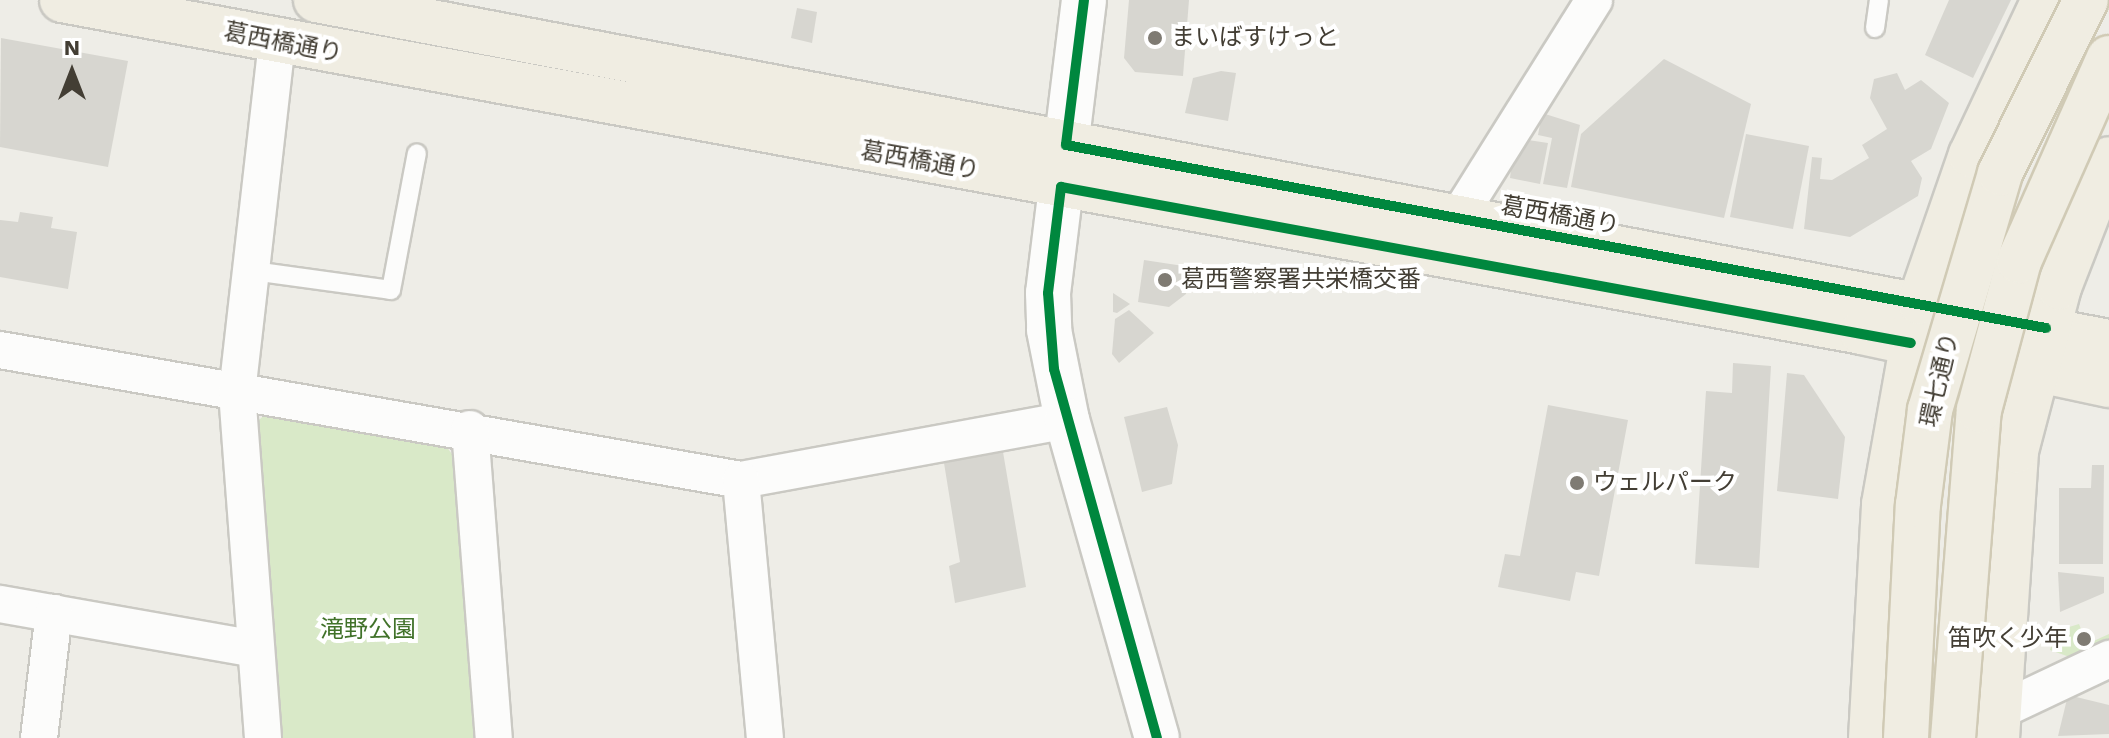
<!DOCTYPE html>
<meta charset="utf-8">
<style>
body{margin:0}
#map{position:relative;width:2109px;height:738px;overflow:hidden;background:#eeede7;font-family:"Work Sans","Noto Sans JP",sans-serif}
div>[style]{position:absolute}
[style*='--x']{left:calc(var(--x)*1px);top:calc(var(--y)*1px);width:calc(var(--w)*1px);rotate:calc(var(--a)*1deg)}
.green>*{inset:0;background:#d9e9c8}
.building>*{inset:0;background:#d7d6d0}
.roads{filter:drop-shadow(2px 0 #cac9c3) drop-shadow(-2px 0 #cac9c3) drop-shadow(0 2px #cac9c3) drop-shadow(0 -2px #cac9c3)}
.service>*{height:18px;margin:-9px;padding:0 9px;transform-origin:9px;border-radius:9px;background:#fcfcfb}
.minor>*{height:36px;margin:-18px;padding:0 18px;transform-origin:18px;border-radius:18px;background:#fcfcfb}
.tertiary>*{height:44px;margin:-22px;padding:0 22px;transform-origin:22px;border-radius:22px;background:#fcfcfb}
.primary>*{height:44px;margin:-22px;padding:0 22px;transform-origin:22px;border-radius:22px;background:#f0ede2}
.bridges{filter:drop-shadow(2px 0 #d0cab5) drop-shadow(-2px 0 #d0cab5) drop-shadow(0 2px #d0cab5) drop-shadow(0 -2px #d0cab5)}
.primary-bridge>*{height:44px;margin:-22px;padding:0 22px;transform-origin:22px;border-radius:22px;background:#f0ede2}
.cycleway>*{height:10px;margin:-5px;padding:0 5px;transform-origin:5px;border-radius:5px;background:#00873e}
.dots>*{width:22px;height:22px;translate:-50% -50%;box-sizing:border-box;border:4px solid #fff;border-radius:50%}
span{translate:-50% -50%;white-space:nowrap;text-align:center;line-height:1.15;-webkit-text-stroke:8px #fff;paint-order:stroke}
.poi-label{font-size:24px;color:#433e34}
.left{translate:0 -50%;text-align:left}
.right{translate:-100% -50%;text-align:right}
.street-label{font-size:24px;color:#433e34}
.park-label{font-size:24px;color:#41722a}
.north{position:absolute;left:32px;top:32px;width:80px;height:80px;-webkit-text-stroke:6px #fff;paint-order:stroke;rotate:0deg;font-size:22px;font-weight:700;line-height:32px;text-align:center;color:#433e34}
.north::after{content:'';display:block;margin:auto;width:28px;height:36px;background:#433e34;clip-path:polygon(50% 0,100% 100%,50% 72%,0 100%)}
</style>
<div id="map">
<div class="green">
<div style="clip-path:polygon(270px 410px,441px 439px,454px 457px,478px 738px,268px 738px,281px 730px,250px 428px)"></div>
<div style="clip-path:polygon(2079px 624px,2087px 644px,2109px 634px,2109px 654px,2089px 664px,2050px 650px,2056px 631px)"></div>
</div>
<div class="building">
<div style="clip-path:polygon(1129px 0,1189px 0,1183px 76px,1135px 72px,1124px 58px)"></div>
<div style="clip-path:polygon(1949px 0,2011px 0,1973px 78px,1925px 55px)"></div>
<div style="clip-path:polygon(797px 8px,817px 12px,812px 43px,791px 38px)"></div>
<div style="clip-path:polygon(1px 38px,128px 61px,108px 167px,0 147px)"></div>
<div style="clip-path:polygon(1664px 59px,1751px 104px,1724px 218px,1571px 187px,1581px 134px)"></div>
<div style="clip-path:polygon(1221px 71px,1236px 73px,1228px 121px,1185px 113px,1193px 78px)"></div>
<div style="clip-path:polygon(1897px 73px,1905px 90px,1921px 80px,1949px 103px,1931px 149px,1911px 161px,1922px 178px,1918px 196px,1850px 237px,1804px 229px,1812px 157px,1822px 158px,1820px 179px,1832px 180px,1869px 158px,1862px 145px,1887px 129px,1870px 98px,1874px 79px)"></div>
<div style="clip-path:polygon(1542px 113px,1580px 125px,1567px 188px,1543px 184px,1552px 138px,1538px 135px)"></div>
<div style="clip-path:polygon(1746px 134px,1809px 146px,1793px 229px,1730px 217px)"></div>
<div style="clip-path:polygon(1528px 140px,1548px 143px,1540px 184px,1510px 178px,1512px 161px)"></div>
<div style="clip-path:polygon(20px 212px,53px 217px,51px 228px,77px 232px,68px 289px,0 277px,0 220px,18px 222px)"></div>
<div style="clip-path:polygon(1144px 260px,1190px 267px,1186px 294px,1169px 307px,1138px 302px)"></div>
<div style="clip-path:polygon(1113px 293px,1130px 304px,1117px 313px,1113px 312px)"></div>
<div style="clip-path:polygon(1129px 310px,1154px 333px,1119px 363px,1112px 354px,1115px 319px)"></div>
<div style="clip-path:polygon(1733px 363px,1771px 366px,1759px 568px,1695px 564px,1706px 391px,1732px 393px)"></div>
<div style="clip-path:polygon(1787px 373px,1804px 375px,1845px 437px,1838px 499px,1777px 491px)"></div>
<div style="clip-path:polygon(1548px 405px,1628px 420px,1599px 576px,1576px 572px,1570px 601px,1498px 587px,1505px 554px,1520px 556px)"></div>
<div style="clip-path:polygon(1167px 407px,1178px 445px,1172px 484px,1142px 492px,1124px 417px)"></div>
<div style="clip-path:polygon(1003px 452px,1026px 587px,955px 603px,949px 566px,960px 562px,944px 463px)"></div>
<div style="clip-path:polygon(2092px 465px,2104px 465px,2103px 564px,2059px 564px,2059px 488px,2091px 488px)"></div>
<div style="clip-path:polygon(2058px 572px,2104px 577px,2104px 593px,2060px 612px)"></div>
<div style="clip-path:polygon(2068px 695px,2109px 705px,2109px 734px,2058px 736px)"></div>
</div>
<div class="roads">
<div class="service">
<div style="--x:1875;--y:28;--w:28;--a:-82"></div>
<div style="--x:253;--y:271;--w:139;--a:7.8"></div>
<div style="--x:391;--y:290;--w:139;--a:-79.3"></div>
</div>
<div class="minor">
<div style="--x:1458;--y:217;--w:256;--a:-57.9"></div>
<div style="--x:0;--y:350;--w:752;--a:9.95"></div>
<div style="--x:741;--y:480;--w:331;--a:-10.4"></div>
<div style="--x:470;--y:429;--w:310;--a:85.6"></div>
<div style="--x:741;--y:480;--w:259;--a:84.7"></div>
<div style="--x:0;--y:604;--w:259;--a:10"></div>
<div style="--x:1999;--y:711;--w:122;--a:-25.3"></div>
<div style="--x:39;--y:738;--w:126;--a:-83.2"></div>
<div style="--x:263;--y:738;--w:346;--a:-94.3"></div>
<div style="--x:237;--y:393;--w:353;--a:-83.5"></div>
</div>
<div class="tertiary">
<div style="--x:1084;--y:0;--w:295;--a:97"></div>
<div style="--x:1048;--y:293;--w:37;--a:88"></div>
<div style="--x:1049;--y:330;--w:92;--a:78.7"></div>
<div style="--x:1067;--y:420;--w:330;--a:74.2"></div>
</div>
<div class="primary">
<div style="--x:62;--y:0;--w:1830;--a:10.45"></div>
<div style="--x:1862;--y:332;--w:253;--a:12.1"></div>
<div style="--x:316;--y:0;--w:1825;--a:10.8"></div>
<div style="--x:1871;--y:738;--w:234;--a:-86.8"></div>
<div style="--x:1884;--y:504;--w:205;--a:-79.9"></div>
<div style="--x:1920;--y:302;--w:156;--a:-70.9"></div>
<div style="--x:1971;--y:155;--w:171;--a:-64.8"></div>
<div style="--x:1997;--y:738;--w:288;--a:-86.2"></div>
<div style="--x:2016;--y:451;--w:170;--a:-75.3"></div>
<div style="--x:2059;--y:287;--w:137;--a:-68.7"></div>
</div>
</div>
<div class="bridges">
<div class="primary-bridge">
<div style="--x:1906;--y:738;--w:233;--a:-87.1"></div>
<div style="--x:1918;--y:505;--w:96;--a:-82.8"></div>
<div style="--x:1930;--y:410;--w:247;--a:-73.5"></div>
<div style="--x:2000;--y:173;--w:193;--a:-63.6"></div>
<div style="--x:1953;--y:738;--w:329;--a:-85.5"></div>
<div style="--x:1979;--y:410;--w:154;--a:-75"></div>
<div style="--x:2019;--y:261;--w:222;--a:-66.1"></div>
</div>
</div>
<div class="cycleway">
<div style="--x:1084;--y:0;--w:146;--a:97.1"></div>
<div style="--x:1066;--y:145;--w:997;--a:10.58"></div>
<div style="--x:1157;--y:738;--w:383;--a:-105.6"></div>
<div style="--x:1054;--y:369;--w:76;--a:-94.5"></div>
<div style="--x:1048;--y:293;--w:107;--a:-83"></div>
<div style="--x:1061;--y:187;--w:864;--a:10.4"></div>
</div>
<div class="dots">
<div style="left:1155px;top:38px;background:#7f7b73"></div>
<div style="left:1165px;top:280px;background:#7f7b73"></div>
<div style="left:1577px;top:483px;background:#7f7b73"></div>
<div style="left:2084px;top:639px;background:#7f7b73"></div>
</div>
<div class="poi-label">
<span class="left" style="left:1171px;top:38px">まいばすけっと</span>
<span class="left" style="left:1181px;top:280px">葛西警察署共栄橋交番</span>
<span class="left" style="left:1593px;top:483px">ウェルパーク</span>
<span class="right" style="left:2068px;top:639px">笛吹く少年</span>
</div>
<div class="street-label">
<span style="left:283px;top:43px;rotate:11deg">葛西橋通り</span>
<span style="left:920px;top:161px;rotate:10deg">葛西橋通り</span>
<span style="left:1560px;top:216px;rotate:10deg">葛西橋通り</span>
<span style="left:1940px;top:380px;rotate:-77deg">環七通り</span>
</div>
<div class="park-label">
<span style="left:368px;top:630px">滝野公園</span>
</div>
<div class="north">N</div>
</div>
